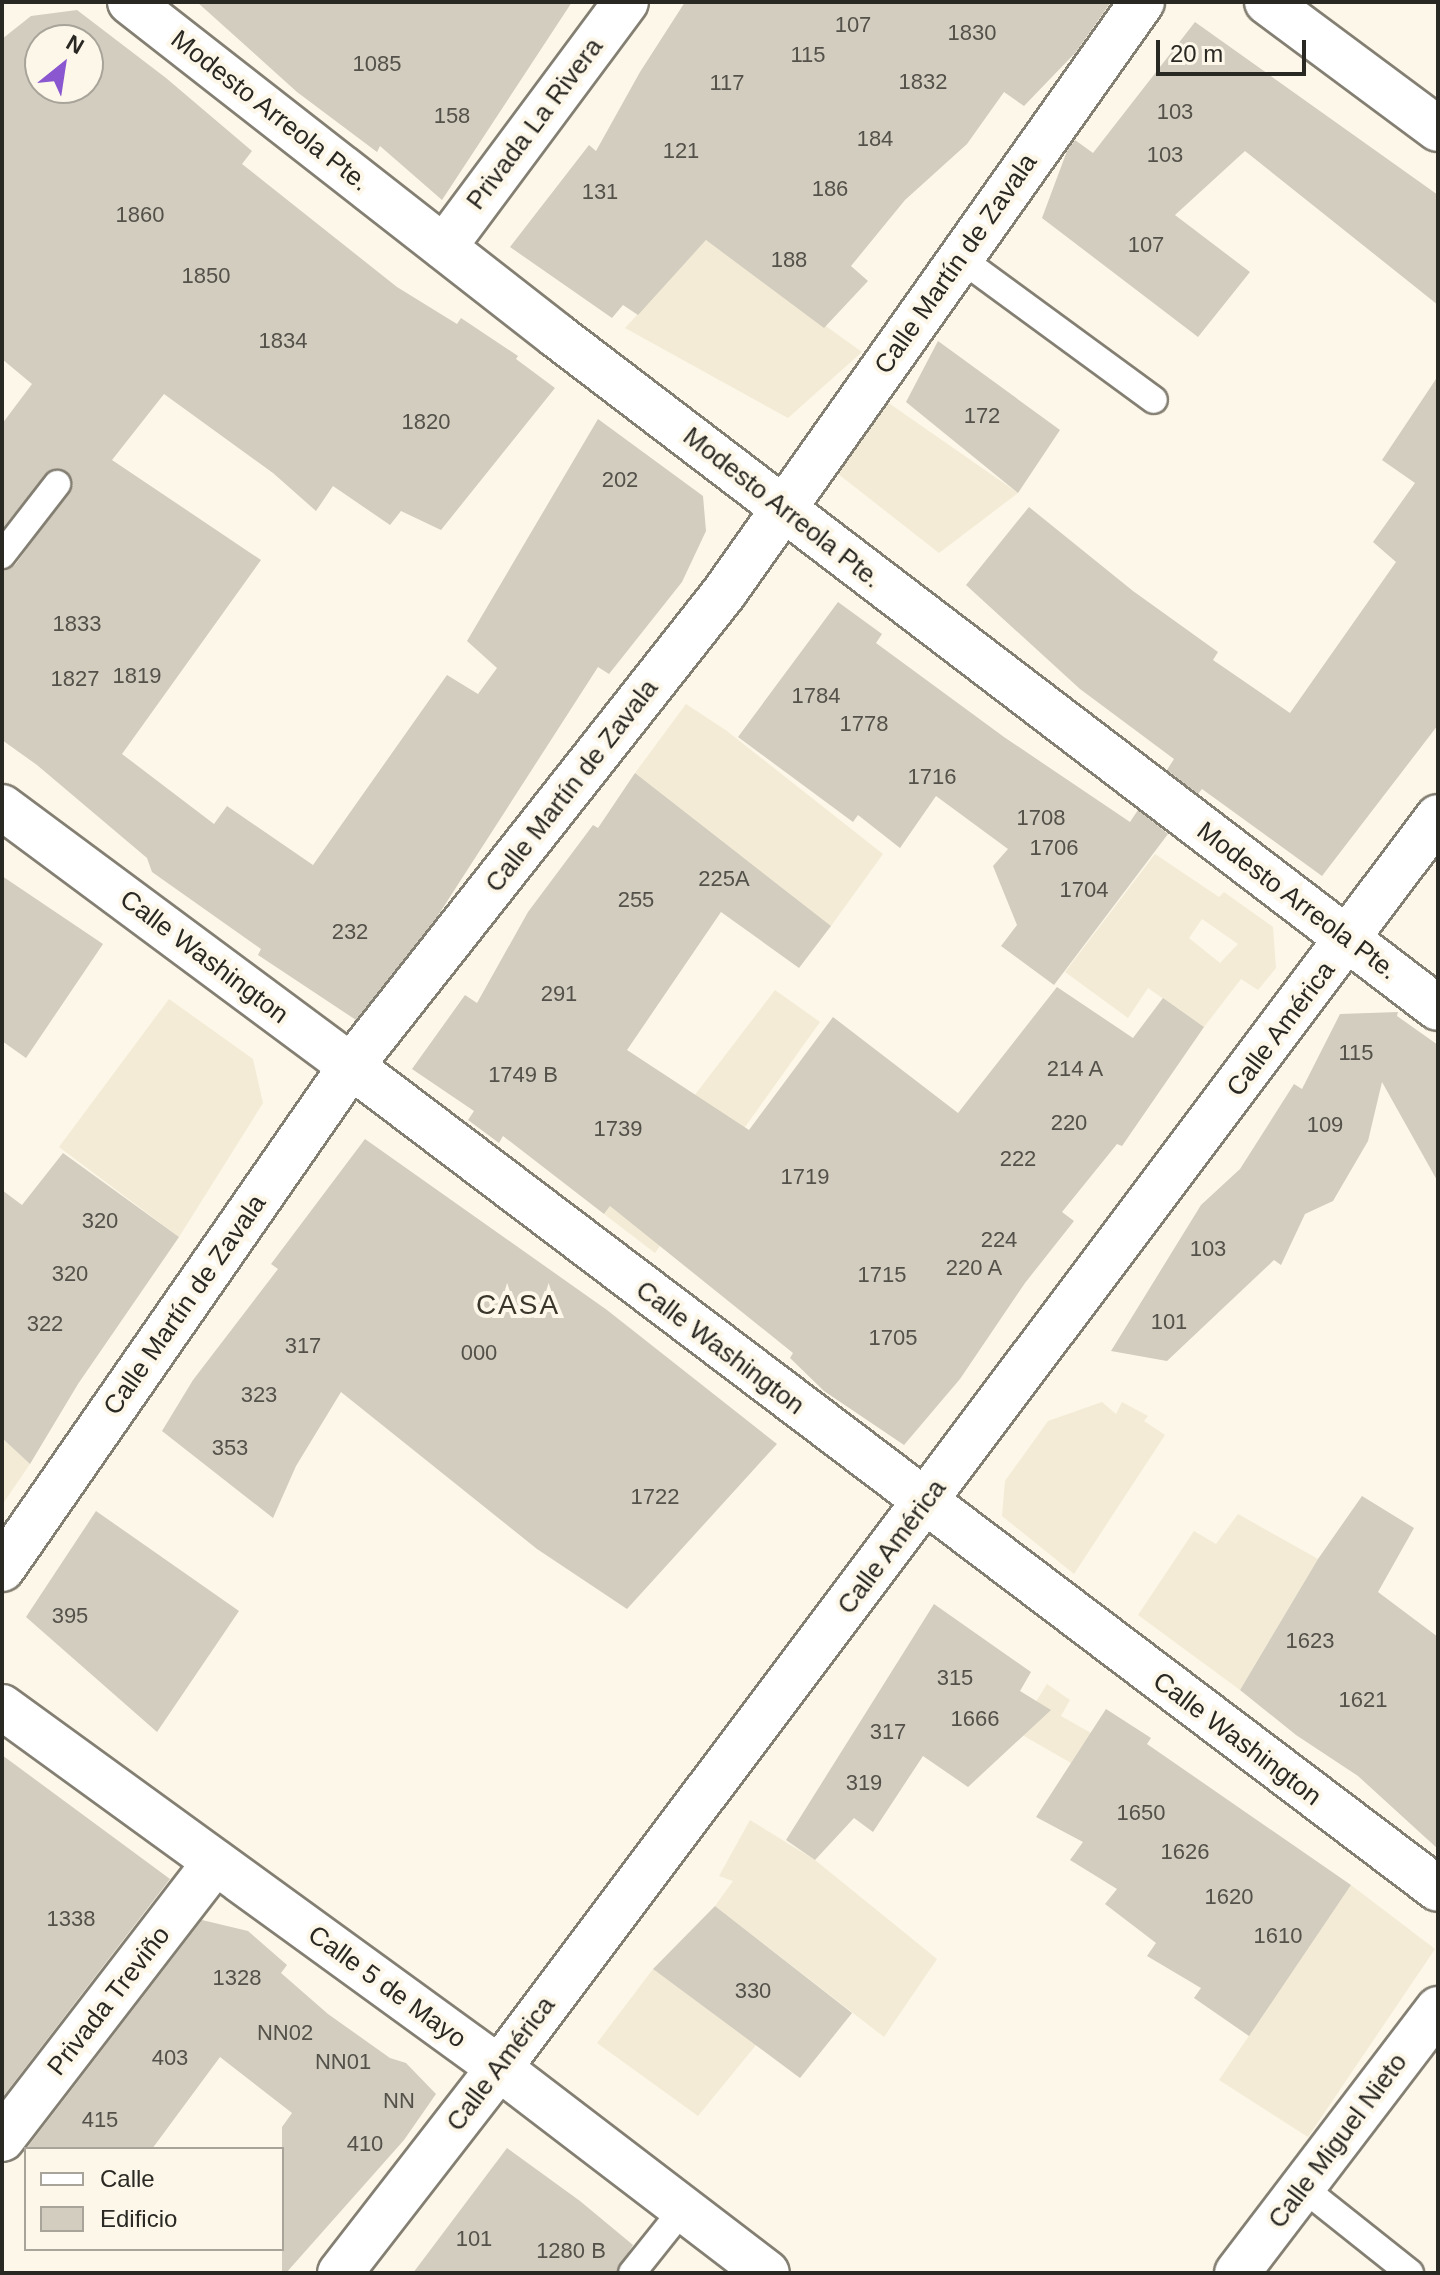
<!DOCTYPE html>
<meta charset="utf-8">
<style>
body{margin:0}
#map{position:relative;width:1440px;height:2275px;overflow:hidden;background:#fcf7e8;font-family:Arial,sans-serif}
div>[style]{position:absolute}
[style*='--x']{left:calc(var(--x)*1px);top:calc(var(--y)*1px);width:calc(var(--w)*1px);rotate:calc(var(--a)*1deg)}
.built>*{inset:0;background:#f3ebd6}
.building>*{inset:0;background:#d2cdbf}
.roads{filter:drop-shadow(2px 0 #847f73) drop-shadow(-2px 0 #847f73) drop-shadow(0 2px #847f73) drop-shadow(0 -2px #847f73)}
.service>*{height:26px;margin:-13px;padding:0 13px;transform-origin:13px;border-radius:13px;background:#fff}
.minor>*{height:44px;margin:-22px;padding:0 22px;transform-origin:22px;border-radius:22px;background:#fff}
.secondary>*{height:44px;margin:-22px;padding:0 22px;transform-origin:22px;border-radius:22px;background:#fff}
span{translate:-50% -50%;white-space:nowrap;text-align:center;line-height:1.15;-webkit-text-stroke:8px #fcf7e8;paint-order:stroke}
.number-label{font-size:22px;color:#54514a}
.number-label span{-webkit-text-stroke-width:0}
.street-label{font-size:26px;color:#2a2823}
.neighbourhood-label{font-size:28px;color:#3a362b;letter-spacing:2px}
.frame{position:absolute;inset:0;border:4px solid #2a2823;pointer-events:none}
.legend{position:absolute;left:24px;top:2147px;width:260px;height:104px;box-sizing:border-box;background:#fcf7e8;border:2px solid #a8a499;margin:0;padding:10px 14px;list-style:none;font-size:24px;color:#2a2823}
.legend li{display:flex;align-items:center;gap:16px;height:40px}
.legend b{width:40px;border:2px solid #a8a499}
.north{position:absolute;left:24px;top:24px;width:80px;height:80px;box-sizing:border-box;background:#fcf7e8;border:2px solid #a8a499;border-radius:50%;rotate:30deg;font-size:22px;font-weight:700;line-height:32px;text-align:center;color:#2a2823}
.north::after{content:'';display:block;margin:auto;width:28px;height:36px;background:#8a57d0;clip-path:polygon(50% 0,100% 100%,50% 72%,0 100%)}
.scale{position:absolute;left:1156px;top:40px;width:150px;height:36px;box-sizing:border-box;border:4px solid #2a2823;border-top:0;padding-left:10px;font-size:24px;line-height:28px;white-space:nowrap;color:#2a2823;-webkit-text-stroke:6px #fcf7e8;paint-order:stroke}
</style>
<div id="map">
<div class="built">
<div style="clip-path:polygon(706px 240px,862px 352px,788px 418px,625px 328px)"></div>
<div style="clip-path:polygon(880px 397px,1018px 493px,939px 553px,828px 466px)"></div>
<div style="clip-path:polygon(686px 704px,727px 731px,883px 854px,831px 926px,635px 773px)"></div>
<div style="clip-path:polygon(evenodd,1155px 854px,1219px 897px,1224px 892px,1273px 927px,1276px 968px,1258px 990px,1241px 979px,1204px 1027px,1148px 988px,1128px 1018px,1065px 972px,1155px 854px,1202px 919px,1238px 944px,1220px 963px,1189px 938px,1202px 919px)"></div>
<div style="clip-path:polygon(775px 990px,820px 1022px,655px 1253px,604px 1214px)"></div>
<div style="clip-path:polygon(169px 999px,253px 1059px,263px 1103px,179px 1237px,59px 1147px)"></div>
<div style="clip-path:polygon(1102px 1402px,1116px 1414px,1122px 1402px,1148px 1416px,1144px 1421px,1165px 1435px,1074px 1574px,1002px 1516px,1005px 1481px,1048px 1421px)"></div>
<div style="clip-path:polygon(2px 1438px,30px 1464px,2px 1505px)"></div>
<div style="clip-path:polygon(1238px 1514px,1318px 1559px,1240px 1690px,1138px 1615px,1194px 1531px,1216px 1544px)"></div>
<div style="clip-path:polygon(1047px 1684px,1070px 1700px,1061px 1716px,1091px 1733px,1071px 1763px,1017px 1732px)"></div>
<div style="clip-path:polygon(750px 1820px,815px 1860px,937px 1959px,884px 2037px,715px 1906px,733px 1881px,719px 1876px)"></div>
<div style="clip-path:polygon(1351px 1885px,1435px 1949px,1308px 2137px,1219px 2080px)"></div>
<div style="clip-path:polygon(653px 1969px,756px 2045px,698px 2116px,597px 2043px)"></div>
</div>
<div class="building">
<div style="clip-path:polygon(197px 2px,572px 2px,442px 200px,380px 146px,377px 152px,297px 92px)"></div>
<div style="clip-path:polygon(685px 2px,1111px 2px,1076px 52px,1024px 106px,1004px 92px,967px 144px,905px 200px,851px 266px,868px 281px,824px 328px,706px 240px,638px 315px,623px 305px,612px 318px,510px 247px,589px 145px,596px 151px,640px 72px)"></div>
<div style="clip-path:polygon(evenodd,77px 10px,166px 78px,252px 151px,242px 164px,397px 287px,457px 324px,461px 318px,518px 356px,516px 359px,555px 388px,441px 530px,401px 511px,390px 525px,333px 486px,316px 511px,273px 473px,164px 394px,112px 460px,261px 560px,122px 754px,214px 824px,227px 806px,313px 865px,447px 675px,478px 694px,497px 668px,467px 641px,598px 419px,703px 496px,706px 531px,682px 582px,609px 674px,598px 667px,437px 917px,356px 1020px,258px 955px,261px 949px,152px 872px,147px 858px,37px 765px,2px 740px,2px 571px,15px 565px,73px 485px,66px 471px,50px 470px,2px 529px,2px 424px,32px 384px,2px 359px,2px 39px,31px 16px,77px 10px,40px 40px,88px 40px,88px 88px,40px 88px,40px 40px)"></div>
<div style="clip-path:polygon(1195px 22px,1438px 195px,1438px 305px,1245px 151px,1175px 215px,1250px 272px,1198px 337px,1042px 218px,1067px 151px,1075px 140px,1093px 153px)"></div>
<div style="clip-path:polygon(938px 341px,1060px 430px,1018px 493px,906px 402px)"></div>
<div style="clip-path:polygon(1438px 376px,1438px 725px,1322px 876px,1202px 789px,1198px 794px,1167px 770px,1174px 759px,1080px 689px,966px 585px,1029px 507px,1133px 591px,1218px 652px,1213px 660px,1290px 713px,1396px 562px,1373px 542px,1415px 483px,1382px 460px)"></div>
<div style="clip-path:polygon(838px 602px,882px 634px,876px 643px,1004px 737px,1130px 822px,1138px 810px,1168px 834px,1054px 985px,1001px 946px,1017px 925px,993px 866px,1008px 849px,936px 796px,900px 848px,858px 815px,853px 822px,738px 737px)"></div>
<div style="clip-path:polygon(635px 773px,831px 926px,799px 968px,721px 912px,627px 1050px,749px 1130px,833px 1017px,958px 1113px,1057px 987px,1133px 1038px,1163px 998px,1204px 1027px,1122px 1146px,1117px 1144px,1062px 1212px,1074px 1221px,1025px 1283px,960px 1379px,904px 1445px,824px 1391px,790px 1358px,793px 1353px,610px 1206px,604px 1214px,503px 1136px,499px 1143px,468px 1120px,474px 1111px,412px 1069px,465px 995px,477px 1003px,528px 912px,593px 825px,598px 828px)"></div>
<div style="clip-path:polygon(2px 876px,103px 944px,26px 1058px,2px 1041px)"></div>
<div style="clip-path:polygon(1398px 1012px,1397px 1016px,1438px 1045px,1438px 1182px,1382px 1082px,1368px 1141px,1333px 1201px,1305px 1214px,1281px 1265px,1274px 1260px,1167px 1361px,1111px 1351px,1201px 1205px,1240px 1169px,1294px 1084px,1302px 1089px,1340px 1014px)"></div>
<div style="clip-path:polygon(365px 1139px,607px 1310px,777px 1444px,627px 1609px,537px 1549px,341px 1392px,296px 1466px,273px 1518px,162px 1431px,193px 1380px,278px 1269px,271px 1264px)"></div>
<div style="clip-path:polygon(63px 1153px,179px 1237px,78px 1384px,30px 1464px,2px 1438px,2px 1190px,22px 1205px)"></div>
<div style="clip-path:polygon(1362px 1496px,1414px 1528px,1378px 1592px,1438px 1637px,1438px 1849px,1358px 1776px,1296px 1735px,1240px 1690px,1318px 1559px)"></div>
<div style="clip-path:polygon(96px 1511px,239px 1611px,157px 1732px,26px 1617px)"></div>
<div style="clip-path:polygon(934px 1604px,1031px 1672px,1020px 1691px,1051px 1710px,968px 1787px,923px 1756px,873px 1832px,854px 1818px,815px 1860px,786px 1840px)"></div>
<div style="clip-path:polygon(1106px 1709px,1151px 1738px,1147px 1744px,1351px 1885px,1249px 2036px,1194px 1998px,1201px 1988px,1147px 1956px,1156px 1943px,1105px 1904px,1117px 1889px,1070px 1860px,1083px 1842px,1036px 1817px)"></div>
<div style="clip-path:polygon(2px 1755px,170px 1879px,2px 2098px)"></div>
<div style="clip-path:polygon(715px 1906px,852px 2013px,800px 2078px,653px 1969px)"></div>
<div style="clip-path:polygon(202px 1920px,248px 1931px,287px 1965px,281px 1973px,328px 2014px,390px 2058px,406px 2063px,436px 2094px,404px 2140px,286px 2273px,282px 2273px,282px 2127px,292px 2113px,220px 2057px,152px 2149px,26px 2149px)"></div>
<div style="clip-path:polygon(507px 2148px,580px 2201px,633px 2245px,616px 2273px,413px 2273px)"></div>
</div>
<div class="roads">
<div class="service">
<div style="--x:960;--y:258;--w:240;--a:36.2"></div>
<div style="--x:2;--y:555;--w:90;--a:-52.2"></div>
<div style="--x:1302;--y:2187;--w:138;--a:38.5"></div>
<div style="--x:632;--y:2273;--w:82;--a:-51.4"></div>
</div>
<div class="minor">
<div style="--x:130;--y:2;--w:541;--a:38.01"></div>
<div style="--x:556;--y:335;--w:1109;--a:37.35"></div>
<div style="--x:444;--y:247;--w:305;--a:-53.4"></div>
<div style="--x:2;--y:1569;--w:612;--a:-55.25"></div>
<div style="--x:351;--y:1066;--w:602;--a:-51.74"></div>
<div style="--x:724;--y:593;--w:724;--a:-54.73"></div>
<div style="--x:2;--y:1707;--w:614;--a:35.99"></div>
<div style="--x:499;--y:2068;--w:337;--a:37.4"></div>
<div style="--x:2;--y:2139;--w:349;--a:-52.4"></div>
<div style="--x:340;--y:2273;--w:259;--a:-52.2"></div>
<div style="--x:499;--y:2068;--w:1564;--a:-53.11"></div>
<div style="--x:1237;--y:2273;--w:332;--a:-52.7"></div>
</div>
<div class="secondary">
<div style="--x:1267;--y:2;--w:213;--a:36.6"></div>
<div style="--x:2;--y:807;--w:435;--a:36.6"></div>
<div style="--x:351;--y:1066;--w:1363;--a:37.13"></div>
</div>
</div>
<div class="number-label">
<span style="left:853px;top:25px">107</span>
<span style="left:972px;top:33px">1830</span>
<span style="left:808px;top:55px">115</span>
<span style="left:377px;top:64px">1085</span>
<span style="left:923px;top:82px">1832</span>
<span style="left:727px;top:83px">117</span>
<span style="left:1175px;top:112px">103</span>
<span style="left:452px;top:116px">158</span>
<span style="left:875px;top:139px">184</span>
<span style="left:681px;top:151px">121</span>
<span style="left:1165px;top:155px">103</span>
<span style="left:830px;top:189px">186</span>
<span style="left:600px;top:192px">131</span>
<span style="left:140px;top:215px">1860</span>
<span style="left:1146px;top:245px">107</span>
<span style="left:789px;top:260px">188</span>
<span style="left:206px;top:276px">1850</span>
<span style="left:283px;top:341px">1834</span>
<span style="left:982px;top:416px">172</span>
<span style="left:426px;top:422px">1820</span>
<span style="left:620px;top:480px">202</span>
<span style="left:77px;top:624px">1833</span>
<span style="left:137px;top:676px">1819</span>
<span style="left:75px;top:679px">1827</span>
<span style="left:816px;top:696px">1784</span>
<span style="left:864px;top:724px">1778</span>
<span style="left:932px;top:777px">1716</span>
<span style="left:1041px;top:818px">1708</span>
<span style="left:1054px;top:848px">1706</span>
<span style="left:724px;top:879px">225A</span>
<span style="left:1084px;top:890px">1704</span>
<span style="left:636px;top:900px">255</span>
<span style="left:350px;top:932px">232</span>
<span style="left:559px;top:994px">291</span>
<span style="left:1356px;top:1053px">115</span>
<span style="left:1075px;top:1069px">214 A</span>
<span style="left:523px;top:1075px">1749 B</span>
<span style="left:1069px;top:1123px">220</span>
<span style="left:1325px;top:1125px">109</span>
<span style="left:618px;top:1129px">1739</span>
<span style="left:1018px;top:1159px">222</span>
<span style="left:805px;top:1177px">1719</span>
<span style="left:100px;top:1221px">320</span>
<span style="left:999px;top:1240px">224</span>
<span style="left:1208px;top:1249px">103</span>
<span style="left:974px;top:1268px">220 A</span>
<span style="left:70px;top:1274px">320</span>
<span style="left:882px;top:1275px">1715</span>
<span style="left:1169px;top:1322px">101</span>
<span style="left:45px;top:1324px">322</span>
<span style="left:893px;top:1338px">1705</span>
<span style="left:303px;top:1346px">317</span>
<span style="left:479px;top:1353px">000</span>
<span style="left:259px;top:1395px">323</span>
<span style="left:230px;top:1448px">353</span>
<span style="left:655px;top:1497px">1722</span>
<span style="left:70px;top:1616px">395</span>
<span style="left:1310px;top:1641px">1623</span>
<span style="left:955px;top:1678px">315</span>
<span style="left:1363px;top:1700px">1621</span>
<span style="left:975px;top:1719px">1666</span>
<span style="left:888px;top:1732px">317</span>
<span style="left:864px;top:1783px">319</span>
<span style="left:1141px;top:1813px">1650</span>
<span style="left:1185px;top:1852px">1626</span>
<span style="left:1229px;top:1897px">1620</span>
<span style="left:71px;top:1919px">1338</span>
<span style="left:1278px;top:1936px">1610</span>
<span style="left:237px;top:1978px">1328</span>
<span style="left:753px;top:1991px">330</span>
<span style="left:285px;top:2033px">NN02</span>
<span style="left:170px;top:2058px">403</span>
<span style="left:343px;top:2062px">NN01</span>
<span style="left:399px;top:2101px">NN</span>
<span style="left:100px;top:2120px">415</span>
<span style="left:365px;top:2144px">410</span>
<span style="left:474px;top:2239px">101</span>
<span style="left:571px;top:2251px">1280 B</span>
</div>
<div class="street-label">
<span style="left:270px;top:111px;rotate:38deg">Modesto Arreola Pte.</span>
<span style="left:535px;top:124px;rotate:-53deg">Privada La Rivera</span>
<span style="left:956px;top:264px;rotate:-55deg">Calle Martín de Zavala</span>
<span style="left:782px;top:508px;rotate:38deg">Modesto Arreola Pte.</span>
<span style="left:572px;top:786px;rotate:-52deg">Calle Martín de Zavala</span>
<span style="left:1297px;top:901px;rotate:37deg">Modesto Arreola Pte.</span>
<span style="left:204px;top:957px;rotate:37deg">Calle Washington</span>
<span style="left:1281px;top:1029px;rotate:-53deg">Calle América</span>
<span style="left:185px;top:1305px;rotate:-55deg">Calle Martín de Zavala</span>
<span style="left:720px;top:1348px;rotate:37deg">Calle Washington</span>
<span style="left:892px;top:1547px;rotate:-53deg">Calle América</span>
<span style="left:1237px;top:1739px;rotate:37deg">Calle Washington</span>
<span style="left:387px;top:1987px;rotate:36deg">Calle 5 de Mayo</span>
<span style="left:109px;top:2001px;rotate:-52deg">Privada Treviño</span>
<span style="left:501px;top:2064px;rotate:-53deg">Calle América</span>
<span style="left:1338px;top:2141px;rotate:-53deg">Calle Miguel Nieto</span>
</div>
<div class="neighbourhood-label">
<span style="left:518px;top:1305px">CASA</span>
</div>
<div class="frame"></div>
<ul class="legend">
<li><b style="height:10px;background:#fff"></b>Calle</li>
<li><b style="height:22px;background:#d2cdbf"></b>Edificio</li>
</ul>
<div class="north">N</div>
<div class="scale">20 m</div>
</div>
